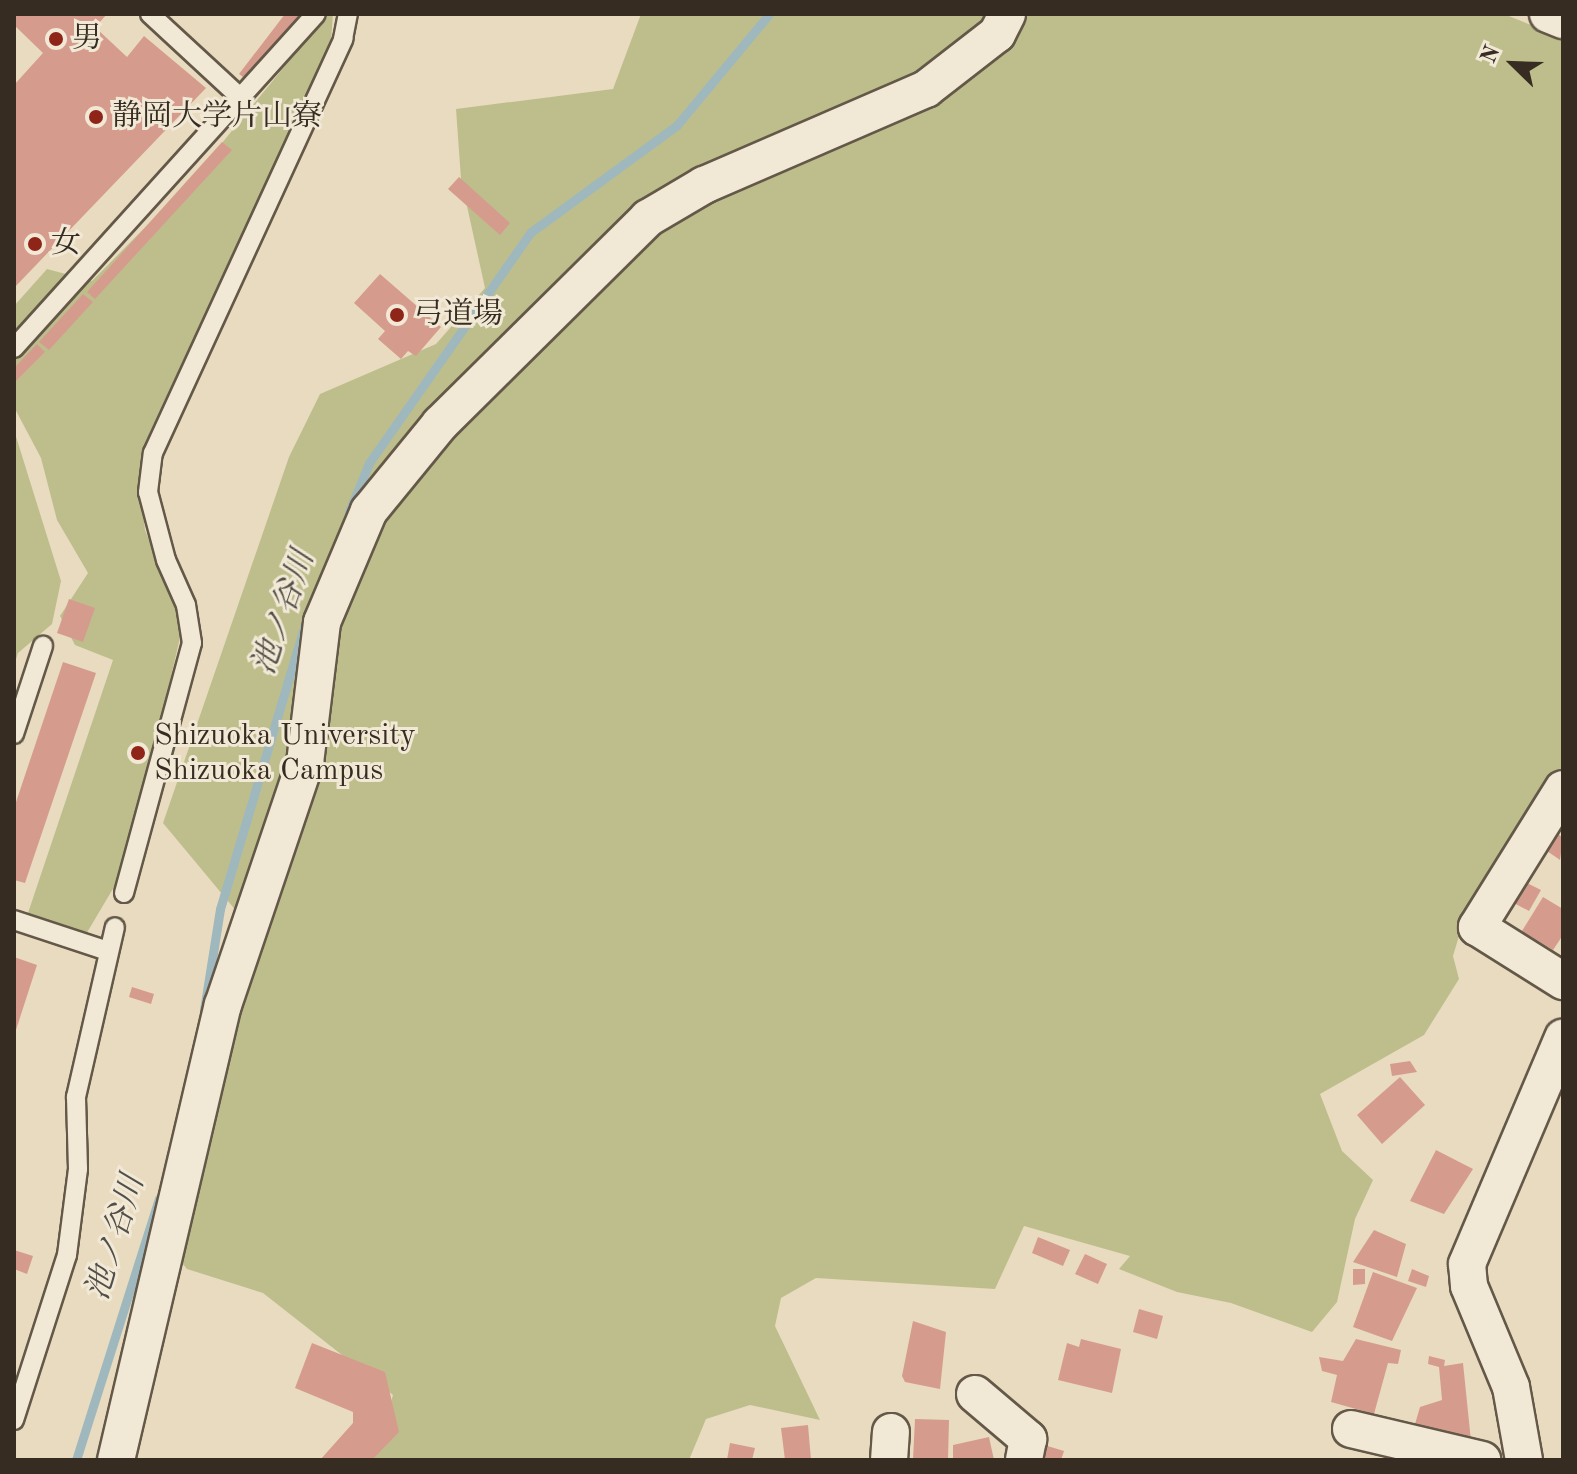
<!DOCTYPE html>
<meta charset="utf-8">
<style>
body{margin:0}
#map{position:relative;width:1577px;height:1474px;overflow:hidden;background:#e9dbbf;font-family:"Old Standard TT","Noto Serif JP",serif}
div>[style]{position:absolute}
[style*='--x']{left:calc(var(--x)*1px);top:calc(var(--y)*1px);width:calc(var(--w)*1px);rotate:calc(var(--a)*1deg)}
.green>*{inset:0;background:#bebe8c}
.stream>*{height:9px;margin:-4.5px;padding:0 4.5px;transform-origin:4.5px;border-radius:4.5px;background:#9eb8be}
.building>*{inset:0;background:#d59c8d}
.roads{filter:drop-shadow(2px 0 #645848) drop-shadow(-2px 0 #645848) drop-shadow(0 2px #645848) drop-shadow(0 -2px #645848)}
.lane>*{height:18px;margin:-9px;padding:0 9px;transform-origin:9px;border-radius:9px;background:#f1e8d5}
.street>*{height:36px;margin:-18px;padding:0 18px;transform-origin:18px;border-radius:18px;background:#f1e8d5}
.dots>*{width:22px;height:22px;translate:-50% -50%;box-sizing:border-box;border:4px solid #f1e8d5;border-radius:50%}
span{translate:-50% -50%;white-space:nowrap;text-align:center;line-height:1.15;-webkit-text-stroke:6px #f1e8d5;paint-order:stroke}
.poi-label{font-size:30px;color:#372c21}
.left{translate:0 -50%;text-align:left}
.water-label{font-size:32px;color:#514f48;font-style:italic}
.frame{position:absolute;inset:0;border:16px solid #372c21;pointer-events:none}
.north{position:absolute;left:1473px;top:24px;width:80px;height:80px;-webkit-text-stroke:6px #f1e8d5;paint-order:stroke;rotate:293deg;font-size:22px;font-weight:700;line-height:32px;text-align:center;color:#372c21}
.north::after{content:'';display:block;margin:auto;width:28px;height:36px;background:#372c21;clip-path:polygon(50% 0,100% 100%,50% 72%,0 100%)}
</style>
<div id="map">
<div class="green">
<div style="clip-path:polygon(327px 14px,333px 14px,331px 41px,150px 432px,139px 475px,145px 530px,183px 625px,127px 865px,85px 936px,28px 913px,113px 660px,75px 645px,60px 616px,88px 573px,57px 520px,41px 458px,14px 407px,14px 306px,47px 269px,92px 281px,191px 181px)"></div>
<div style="clip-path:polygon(641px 14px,1504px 14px,1563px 38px,1563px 766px,1465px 916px,1453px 956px,1459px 979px,1424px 1035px,1320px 1094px,1342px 1151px,1373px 1180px,1355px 1219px,1337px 1302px,1312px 1332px,1231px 1303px,1177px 1292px,1119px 1269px,1130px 1256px,1024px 1226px,995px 1289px,816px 1278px,781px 1298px,775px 1326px,820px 1420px,750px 1405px,706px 1419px,689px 1460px,364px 1460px,382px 1433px,393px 1395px,263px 1293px,187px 1269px,170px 1248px,242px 918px,163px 823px,289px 457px,320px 394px,436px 344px,485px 288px,461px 179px,456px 109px,613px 89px)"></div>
<div style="clip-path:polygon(14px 430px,61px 581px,52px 624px,18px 653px,14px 666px)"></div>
</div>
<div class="stream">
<div style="--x:349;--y:512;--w:53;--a:-67.8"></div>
<div style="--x:369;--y:463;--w:282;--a:-55"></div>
<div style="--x:531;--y:232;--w:181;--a:-36.2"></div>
<div style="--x:677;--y:125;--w:144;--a:-50.3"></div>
<div style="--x:204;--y:1010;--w:102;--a:-81"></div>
<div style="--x:220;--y:909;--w:298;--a:-73.4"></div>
<div style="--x:76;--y:1460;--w:274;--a:-72.4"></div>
</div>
<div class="building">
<div style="clip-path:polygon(14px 14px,107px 14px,84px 40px,96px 28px,127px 57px,144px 36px,206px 88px,14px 288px,14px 85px,43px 53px,14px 25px)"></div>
<div style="clip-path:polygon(285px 14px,300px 14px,251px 83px,239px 74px)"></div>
<div style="clip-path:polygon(222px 142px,232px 150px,95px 299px,87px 292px)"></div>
<div style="clip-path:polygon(459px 177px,510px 223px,500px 235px,448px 189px)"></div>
<div style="clip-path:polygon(380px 274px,441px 327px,416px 356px,408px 351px,401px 359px,378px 339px,385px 331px,354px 303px)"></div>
<div style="clip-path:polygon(83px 294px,93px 302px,49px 350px,39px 342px)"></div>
<div style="clip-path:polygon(37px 344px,45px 352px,14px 383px,14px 368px)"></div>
<div style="clip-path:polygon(69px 599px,95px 608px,83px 642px,57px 633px)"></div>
<div style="clip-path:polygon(63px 662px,96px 673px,25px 883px,14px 880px,14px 808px)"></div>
<div style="clip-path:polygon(1558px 834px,1563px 838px,1560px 860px,1547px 851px)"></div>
<div style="clip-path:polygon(1523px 881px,1541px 890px,1529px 911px,1512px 902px)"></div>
<div style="clip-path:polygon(1543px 897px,1563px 909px,1563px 935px,1553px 950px,1522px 931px)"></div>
<div style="clip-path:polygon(14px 957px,37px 965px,15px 1033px,14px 1032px)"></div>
<div style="clip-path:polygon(132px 987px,154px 994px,151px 1004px,129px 997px)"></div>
<div style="clip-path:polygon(1410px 1061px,1417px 1072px,1392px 1076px,1390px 1064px)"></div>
<div style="clip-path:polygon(1400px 1077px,1425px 1105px,1382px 1144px,1357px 1115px)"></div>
<div style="clip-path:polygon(1436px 1150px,1473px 1169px,1444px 1214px,1410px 1201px)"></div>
<div style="clip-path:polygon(1374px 1230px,1406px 1244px,1397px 1277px,1353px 1262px)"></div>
<div style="clip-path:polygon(1038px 1237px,1070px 1250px,1063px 1266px,1032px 1253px)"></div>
<div style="clip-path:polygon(14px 1250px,33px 1256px,27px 1274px,14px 1269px)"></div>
<div style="clip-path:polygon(1085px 1254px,1107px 1264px,1098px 1284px,1075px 1274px)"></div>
<div style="clip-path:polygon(1353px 1269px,1365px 1269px,1365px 1284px,1353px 1285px)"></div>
<div style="clip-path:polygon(1412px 1269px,1429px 1276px,1426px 1287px,1408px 1281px)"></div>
<div style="clip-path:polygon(1373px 1272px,1417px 1288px,1392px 1341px,1353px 1327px)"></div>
<div style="clip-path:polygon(1139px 1309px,1163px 1316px,1157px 1339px,1133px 1332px)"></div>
<div style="clip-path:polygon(913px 1321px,946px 1332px,940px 1389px,905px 1382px,902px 1376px)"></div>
<div style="clip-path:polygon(1081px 1339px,1121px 1349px,1112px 1393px,1058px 1380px,1067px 1343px,1079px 1347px)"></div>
<div style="clip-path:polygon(1356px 1339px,1401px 1350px,1398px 1364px,1388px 1363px,1374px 1414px,1331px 1402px,1337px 1375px,1322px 1371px,1319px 1357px,1343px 1361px)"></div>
<div style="clip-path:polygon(312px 1343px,385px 1372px,399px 1432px,372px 1460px,320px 1460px,353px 1423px,353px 1412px,295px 1388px)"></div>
<div style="clip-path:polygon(1429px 1356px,1445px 1360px,1444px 1366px,1463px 1363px,1471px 1441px,1413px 1431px,1420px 1407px,1442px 1400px,1439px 1367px,1428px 1364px)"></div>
<div style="clip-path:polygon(915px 1419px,949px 1420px,948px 1460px,913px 1460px)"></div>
<div style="clip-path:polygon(808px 1425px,811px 1460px,785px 1460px,781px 1428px)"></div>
<div style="clip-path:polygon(989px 1437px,994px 1460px,953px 1460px,953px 1445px)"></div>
<div style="clip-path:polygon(730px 1443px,755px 1448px,752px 1460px,727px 1460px)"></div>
<div style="clip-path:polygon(1041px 1444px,1064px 1451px,1061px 1460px,1036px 1460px)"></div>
</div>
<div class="roads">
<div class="lane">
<div style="--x:150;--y:14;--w:125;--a:42.7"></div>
<div style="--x:14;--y:348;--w:450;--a:-47.9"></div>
<div style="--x:14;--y:734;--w:93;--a:-71.8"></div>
<div style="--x:124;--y:893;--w:259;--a:-74.8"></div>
<div style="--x:192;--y:643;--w:38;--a:-99"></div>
<div style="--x:186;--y:605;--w:49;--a:-114"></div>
<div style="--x:166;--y:560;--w:70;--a:-104.8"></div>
<div style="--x:148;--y:492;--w:39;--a:-83"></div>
<div style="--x:153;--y:453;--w:456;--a:-65.3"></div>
<div style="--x:343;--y:39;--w:25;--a:-79"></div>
<div style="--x:14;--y:920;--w:99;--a:18.3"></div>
<div style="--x:14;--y:1420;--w:173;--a:-72.2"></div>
<div style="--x:67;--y:1255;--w:87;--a:-82.7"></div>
<div style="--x:78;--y:1169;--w:72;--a:-91.6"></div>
<div style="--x:76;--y:1097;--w:174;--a:-77.1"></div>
</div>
<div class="street">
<div style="--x:1548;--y:14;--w:16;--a:22"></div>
<div style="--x:1563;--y:789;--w:163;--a:121.9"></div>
<div style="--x:1477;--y:927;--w:102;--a:32.1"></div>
<div style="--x:975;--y:1394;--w:70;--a:40.3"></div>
<div style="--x:1028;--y:1439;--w:21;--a:101"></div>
<div style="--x:1351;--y:1429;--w:135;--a:13.3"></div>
<div style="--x:116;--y:1460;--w:467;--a:-76.8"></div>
<div style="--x:223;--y:1005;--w:256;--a:-71.3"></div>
<div style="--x:305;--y:763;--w:142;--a:-83.1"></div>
<div style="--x:322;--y:622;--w:121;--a:-67.1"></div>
<div style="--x:369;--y:511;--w:112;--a:-50.8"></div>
<div style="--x:440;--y:424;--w:293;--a:-44.7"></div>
<div style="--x:648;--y:218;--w:65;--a:-30.5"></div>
<div style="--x:704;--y:185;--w:242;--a:-23.4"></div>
<div style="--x:926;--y:89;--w:90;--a:-37.8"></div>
<div style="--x:997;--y:34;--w:22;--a:-63"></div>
<div style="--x:889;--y:1460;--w:28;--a:-86"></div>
<div style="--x:1524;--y:1460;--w:74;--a:-100.1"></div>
<div style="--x:1511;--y:1387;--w:109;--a:-112.6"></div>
<div style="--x:1469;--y:1286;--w:22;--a:-95"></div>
<div style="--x:1467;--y:1264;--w:246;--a:-67"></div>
</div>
</div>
<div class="dots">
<div style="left:56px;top:39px;background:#8f2418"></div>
<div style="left:96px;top:117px;background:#8f2418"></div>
<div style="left:35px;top:244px;background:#8f2418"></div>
<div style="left:397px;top:315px;background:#8f2418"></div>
<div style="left:138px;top:753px;background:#8f2418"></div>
</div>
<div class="poi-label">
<span class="left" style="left:72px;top:39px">男</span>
<span class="left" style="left:112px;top:117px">静岡大学片山寮</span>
<span class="left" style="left:51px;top:244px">女</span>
<span class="left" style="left:413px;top:315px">弓道場</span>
<span class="left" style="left:154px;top:753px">Shizuoka University<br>Shizuoka Campus</span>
</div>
<div class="water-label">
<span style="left:285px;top:613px;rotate:-71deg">池ノ谷川</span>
<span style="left:117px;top:1238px;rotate:-73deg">池ノ谷川</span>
</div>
<div class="frame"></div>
<div class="north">N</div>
</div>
